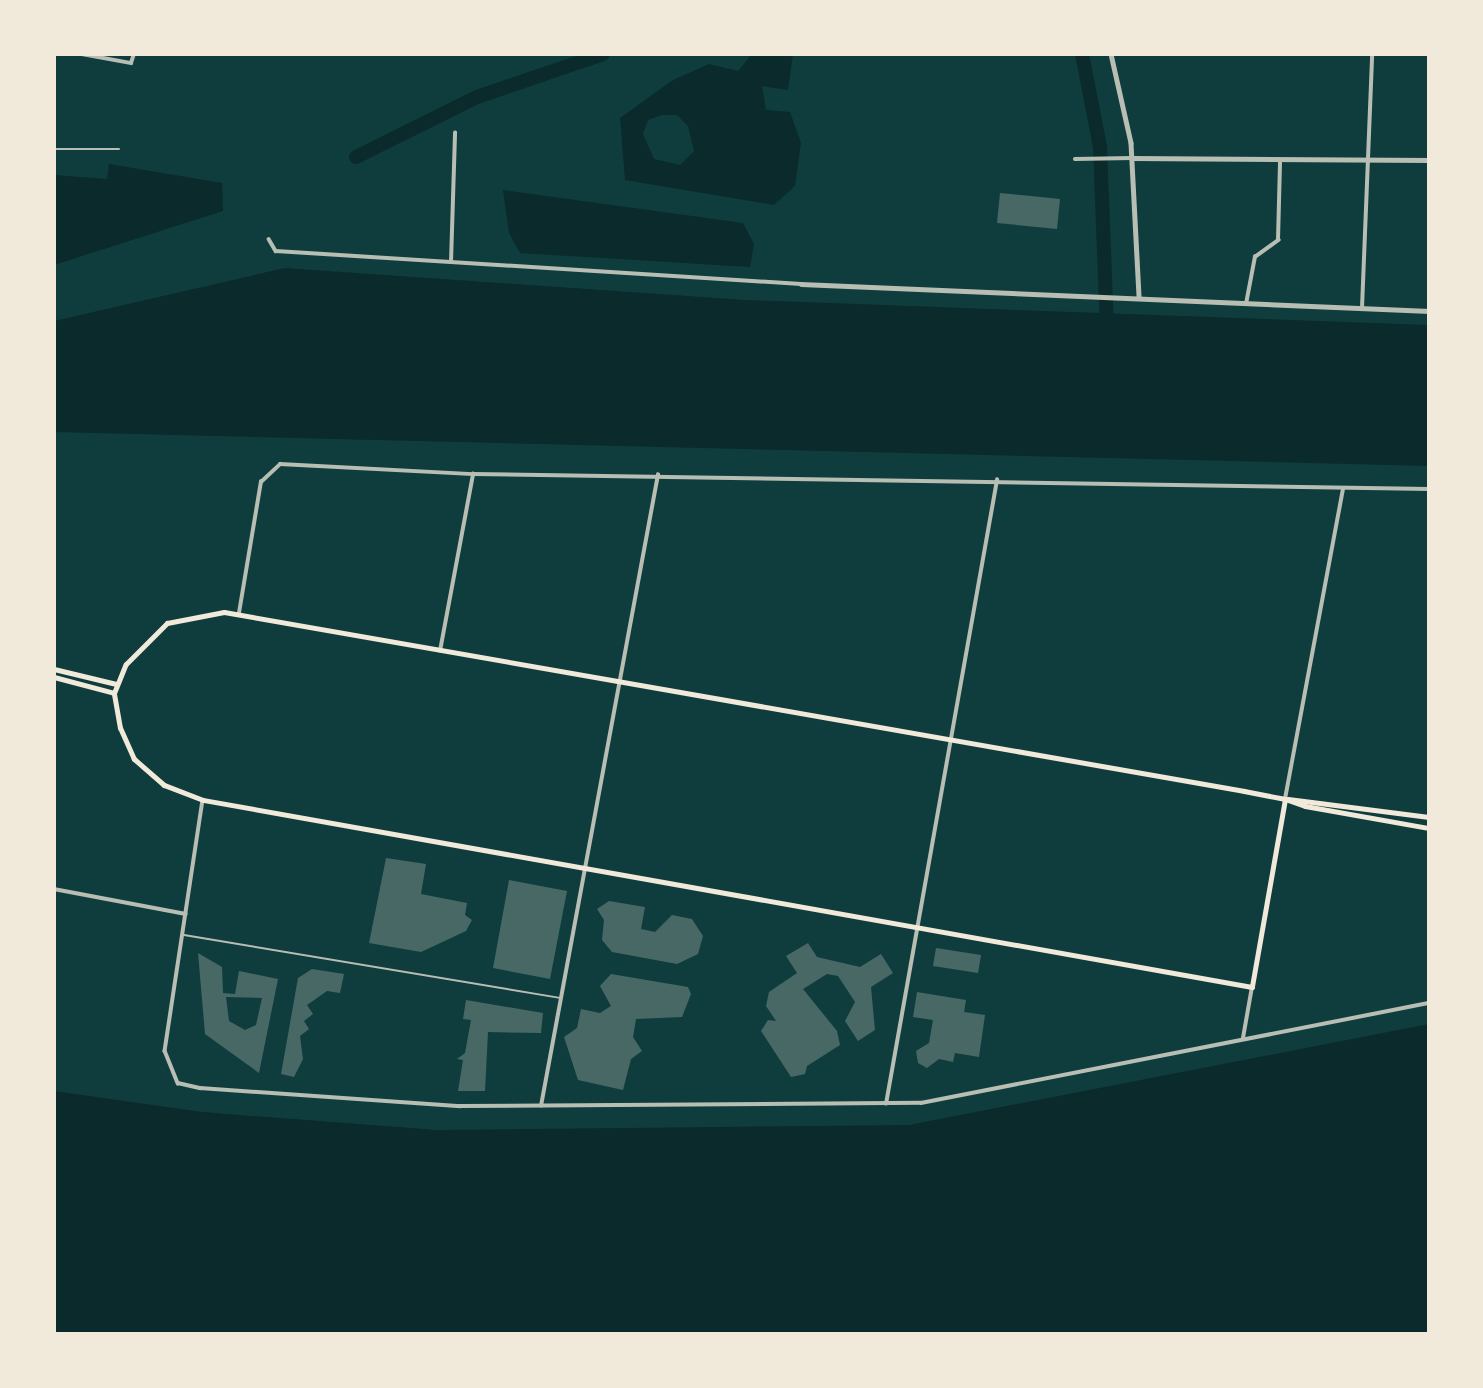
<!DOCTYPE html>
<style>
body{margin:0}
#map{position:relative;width:1483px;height:1388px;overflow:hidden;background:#0f3d3e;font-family:"Space Grotesk",sans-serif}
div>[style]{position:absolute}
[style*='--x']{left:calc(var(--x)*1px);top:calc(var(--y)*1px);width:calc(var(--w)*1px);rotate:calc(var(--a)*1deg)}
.water>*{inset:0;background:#0a2a2b}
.river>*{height:14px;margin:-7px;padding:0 7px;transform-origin:7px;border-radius:7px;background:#0a2a2b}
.building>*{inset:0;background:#486865}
.service>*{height:2px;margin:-1px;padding:0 1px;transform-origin:1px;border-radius:1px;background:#b8beb3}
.minor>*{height:3.5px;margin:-1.75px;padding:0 1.75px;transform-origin:1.75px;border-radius:1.75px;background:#b8beb3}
.tertiary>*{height:4.5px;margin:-2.25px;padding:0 2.25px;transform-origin:2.25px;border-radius:2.25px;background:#b8beb3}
.secondary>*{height:5px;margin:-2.5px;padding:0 2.5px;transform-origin:2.5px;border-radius:2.5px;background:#f1e9da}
span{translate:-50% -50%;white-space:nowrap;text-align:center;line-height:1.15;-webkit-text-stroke:5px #f1e9da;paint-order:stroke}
.frame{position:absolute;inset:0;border:56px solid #f1e9da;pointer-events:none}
</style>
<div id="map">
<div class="water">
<div style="clip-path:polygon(evenodd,752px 54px,793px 54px,788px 90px,762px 86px,766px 110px,790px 112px,801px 143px,795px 186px,774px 205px,625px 180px,620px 118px,673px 80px,709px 64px,738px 71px,752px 54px,662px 115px,677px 115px,688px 126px,694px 151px,680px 165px,654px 159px,643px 134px,648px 120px,662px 115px)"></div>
<div style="clip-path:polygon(109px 164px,222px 183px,223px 211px,54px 265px,54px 175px,107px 179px)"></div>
<div style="clip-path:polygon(503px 190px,743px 223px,754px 244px,750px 267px,520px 253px,509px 233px)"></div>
<div style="clip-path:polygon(285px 268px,745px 300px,1429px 325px,1429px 466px,54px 432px,54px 321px)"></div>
<div style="clip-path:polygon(1429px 1024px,1429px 1334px,54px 1334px,54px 1091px,202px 1112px,437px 1130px,909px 1125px)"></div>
</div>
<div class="river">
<div style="--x:1082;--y:54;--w:95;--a:79"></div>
<div style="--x:1100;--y:147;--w:180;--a:87.8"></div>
<div style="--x:356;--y:157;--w:135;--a:-26.4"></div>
<div style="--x:477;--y:97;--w:133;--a:-18.8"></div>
</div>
<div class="building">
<div style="clip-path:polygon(1000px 193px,1060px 199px,1057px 229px,997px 223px)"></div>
<div style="clip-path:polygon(386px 858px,426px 864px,421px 894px,467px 903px,465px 915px,472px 920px,466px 931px,421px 952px,369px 943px)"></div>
<div style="clip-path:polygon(509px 880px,567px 891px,550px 979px,493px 968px)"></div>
<div style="clip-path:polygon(609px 901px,645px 907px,641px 929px,655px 932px,672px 915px,692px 919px,703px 936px,698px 954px,677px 964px,612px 952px,602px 940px,604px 920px,597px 909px)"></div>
<div style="clip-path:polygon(808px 943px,817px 957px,860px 967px,881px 954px,893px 973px,871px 987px,875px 1030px,858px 1041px,845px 1021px,855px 1002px,838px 976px,827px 974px,803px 989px,837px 1031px,840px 1045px,807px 1066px,805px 1074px,791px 1077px,761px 1031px,768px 1020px,776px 1021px,766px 1006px,769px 992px,797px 973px,786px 956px)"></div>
<div style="clip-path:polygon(936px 948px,981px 955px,978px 973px,933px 966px)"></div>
<div style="clip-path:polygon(evenodd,198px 953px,222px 967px,223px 993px,235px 994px,239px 971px,278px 979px,259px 1073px,205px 1034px,198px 953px,226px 997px,262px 998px,256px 1025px,245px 1030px,229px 1021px,226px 997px)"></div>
<div style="clip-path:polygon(312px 969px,344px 974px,340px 993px,327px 991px,307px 1005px,313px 1014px,304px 1021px,309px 1029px,300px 1036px,303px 1059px,294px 1077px,281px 1074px,298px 978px)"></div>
<div style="clip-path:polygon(611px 974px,688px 987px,691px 994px,682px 1017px,636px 1019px,633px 1037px,642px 1051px,631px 1059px,623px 1090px,578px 1080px,564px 1037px,577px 1028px,581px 1009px,600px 1013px,611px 1006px,600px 986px)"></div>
<div style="clip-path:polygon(917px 992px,966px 1000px,964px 1012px,985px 1015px,979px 1057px,955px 1053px,953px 1062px,939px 1059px,927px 1068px,918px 1063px,916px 1051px,929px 1043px,933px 1020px,913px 1017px)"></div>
<div style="clip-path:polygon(466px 1000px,543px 1013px,541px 1033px,488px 1032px,485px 1091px,458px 1091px,463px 1060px,457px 1059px,465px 1053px,471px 1020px,463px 1019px)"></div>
</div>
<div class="service">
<div style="--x:54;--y:149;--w:65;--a:0"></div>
<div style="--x:184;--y:935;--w:381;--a:9.5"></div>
</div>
<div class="minor">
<div style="--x:82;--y:54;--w:50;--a:10.4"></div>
<div style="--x:131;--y:63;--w:9;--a:-72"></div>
<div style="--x:1075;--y:159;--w:57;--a:-1"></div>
<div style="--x:269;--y:239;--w:14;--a:60"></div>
<div style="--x:276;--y:251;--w:526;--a:3.6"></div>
<div style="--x:451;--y:262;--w:129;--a:-88.2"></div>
<div style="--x:1246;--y:304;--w:48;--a:-79.2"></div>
<div style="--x:1255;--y:257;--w:29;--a:-36"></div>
<div style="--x:1278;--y:240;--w:79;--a:-88.5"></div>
<div style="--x:1362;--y:308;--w:254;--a:-87.7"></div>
<div style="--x:239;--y:613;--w:133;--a:-80.5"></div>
<div style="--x:261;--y:482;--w:26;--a:-43"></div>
<div style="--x:280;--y:464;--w:193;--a:3"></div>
<div style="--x:473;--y:474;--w:956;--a:0.9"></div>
<div style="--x:440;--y:651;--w:180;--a:-79.4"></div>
<div style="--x:1285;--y:799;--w:316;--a:-79.4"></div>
<div style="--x:203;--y:800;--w:254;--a:98.6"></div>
<div style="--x:165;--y:1051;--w:35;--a:68"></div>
<div style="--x:178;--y:1083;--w:23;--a:13"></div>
<div style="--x:200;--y:1088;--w:261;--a:4"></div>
<div style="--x:460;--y:1106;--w:461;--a:-0.4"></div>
<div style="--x:921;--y:1103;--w:518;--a:-11.14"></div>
<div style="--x:54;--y:889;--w:134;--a:10.7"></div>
<div style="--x:1243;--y:1038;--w:52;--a:-80"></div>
<div style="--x:886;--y:1104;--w:634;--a:-79.91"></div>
<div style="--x:541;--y:1106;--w:642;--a:-79.5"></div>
</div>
<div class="tertiary">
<div style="--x:1111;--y:54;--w:91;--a:77.3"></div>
<div style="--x:1131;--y:143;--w:153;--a:87"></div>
<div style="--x:1132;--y:158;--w:297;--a:0.4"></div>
<div style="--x:801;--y:284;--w:629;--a:2.46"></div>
</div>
<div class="secondary">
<div style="--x:54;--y:669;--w:64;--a:13.6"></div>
<div style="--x:54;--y:677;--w:62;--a:14.9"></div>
<div style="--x:1285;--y:799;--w:191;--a:100"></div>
<div style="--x:1252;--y:987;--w:1066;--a:-169.89"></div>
<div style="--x:203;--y:800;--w:42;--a:-159"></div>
<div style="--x:164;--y:785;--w:40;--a:-139"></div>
<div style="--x:134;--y:759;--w:34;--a:-114"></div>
<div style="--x:120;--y:728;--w:36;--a:-100"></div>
<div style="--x:114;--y:693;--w:31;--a:-68"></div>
<div style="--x:126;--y:664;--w:58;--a:-45"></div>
<div style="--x:167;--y:623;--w:58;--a:-10.9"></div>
<div style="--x:224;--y:612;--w:1036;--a:9.95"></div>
<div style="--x:1244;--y:791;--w:42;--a:11"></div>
<div style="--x:1285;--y:799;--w:21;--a:19"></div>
<div style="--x:1305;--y:806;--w:126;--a:10.1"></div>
<div style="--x:1288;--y:799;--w:142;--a:7.3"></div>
</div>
<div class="frame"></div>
</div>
